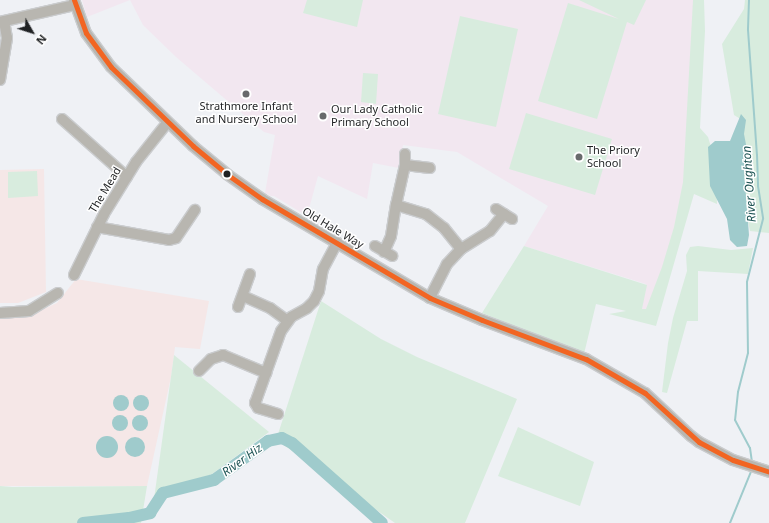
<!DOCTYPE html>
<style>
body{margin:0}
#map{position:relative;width:769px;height:523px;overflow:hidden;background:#eff1f5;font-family:"Noto Sans",sans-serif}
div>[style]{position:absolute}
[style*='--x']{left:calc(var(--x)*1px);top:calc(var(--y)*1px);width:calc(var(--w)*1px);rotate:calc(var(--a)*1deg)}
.industrial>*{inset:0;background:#f5e7e7}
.education>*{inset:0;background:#f2e7f0}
.green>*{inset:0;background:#d8ecde}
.water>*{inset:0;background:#9fcbcc}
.round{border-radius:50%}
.stream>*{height:2px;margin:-1px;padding:0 1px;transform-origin:1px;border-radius:1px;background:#9fcbcc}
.river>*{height:12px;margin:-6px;padding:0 6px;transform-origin:6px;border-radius:6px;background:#9fcbcc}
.roads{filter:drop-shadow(1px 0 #caccce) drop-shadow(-1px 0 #caccce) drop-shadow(0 1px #caccce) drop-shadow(0 -1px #caccce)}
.minor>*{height:10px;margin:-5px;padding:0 5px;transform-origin:5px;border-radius:5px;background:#b8b6b0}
.bus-1>*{height:5px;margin:-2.5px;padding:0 2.5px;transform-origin:2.5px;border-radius:2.5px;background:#f26522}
.dots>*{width:11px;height:11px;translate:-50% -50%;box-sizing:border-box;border:2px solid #fff;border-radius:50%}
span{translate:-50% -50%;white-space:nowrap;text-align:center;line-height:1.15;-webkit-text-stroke:3px #fff;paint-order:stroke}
.poi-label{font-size:11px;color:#1f2123}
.left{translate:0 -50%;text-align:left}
.street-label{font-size:11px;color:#1f2123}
.water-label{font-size:12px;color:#1e5454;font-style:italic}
.north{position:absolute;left:12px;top:12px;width:40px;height:40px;-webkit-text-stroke:3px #fff;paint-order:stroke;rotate:129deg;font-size:11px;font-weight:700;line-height:16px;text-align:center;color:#1f2123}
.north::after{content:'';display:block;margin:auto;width:14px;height:18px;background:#1f2123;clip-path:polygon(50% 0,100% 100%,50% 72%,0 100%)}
</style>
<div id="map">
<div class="industrial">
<div style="clip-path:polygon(44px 169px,46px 292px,18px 303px,0 303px,0 170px)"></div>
<div style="clip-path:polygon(76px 279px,209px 301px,200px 349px,175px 347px,171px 377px,147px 486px,0 486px,0 318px,23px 318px,57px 303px)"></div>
</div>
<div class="education">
<div style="clip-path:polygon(82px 0,701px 0,698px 102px,659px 317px,641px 315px,646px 284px,524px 246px,548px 206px,457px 152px,403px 145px,399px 168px,373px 163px,367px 199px,318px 176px,307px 216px,274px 196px,271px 196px,265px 193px,275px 135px,264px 132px,176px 57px,143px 25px,130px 0,87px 17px)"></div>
</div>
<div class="green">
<div style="clip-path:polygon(307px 0,363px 0,357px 27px,303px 13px)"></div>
<div style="clip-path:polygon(579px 0,646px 0,634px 25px,627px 22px,597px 119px,538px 101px,568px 3px,619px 19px)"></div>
<div style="clip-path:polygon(693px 0,704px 0,705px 31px,700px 128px,708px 137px,716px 163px,717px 204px,694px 194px,656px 326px,609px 314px,626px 311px,596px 304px,584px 354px,482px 313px,524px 246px,647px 285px,642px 309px,646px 309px,662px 267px,674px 227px,683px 182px)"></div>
<div style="clip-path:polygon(745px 0,769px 0,769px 233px,750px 231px,740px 182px,742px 120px,734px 115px,722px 44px,744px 9px)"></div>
<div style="clip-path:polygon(460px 16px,518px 29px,496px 127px,438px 114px)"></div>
<div style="clip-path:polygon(363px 73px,378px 74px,376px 104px,361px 102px)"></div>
<div style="clip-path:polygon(526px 113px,612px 139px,595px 195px,509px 169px)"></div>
<div style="clip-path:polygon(37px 171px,38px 196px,8px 198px,8px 172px)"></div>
<div style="clip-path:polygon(698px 246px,731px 250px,753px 248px,748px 274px,698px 271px,698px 321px,687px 321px,667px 393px,662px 392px,668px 343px,673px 318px,687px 271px,686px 255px,690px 247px)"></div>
<div style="clip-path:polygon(321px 301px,381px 339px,417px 357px,517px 399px,465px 523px,395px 523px,278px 441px,278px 434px)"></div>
<div style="clip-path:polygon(174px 355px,269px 432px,212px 474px,154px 499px)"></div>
<div style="clip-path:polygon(518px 427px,594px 462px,580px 506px,498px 476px)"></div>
<div style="clip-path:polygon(0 486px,12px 487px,147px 486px,141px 523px,0 523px)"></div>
</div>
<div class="water">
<div style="clip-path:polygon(741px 114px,746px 120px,744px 134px,748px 155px,744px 171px,749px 235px,747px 246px,737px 247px,730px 240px,727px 219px,710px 186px,708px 147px,715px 141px,730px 141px)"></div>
<div class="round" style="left:113px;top:395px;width:16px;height:16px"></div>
<div class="round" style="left:133px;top:395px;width:16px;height:16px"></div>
<div class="round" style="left:112px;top:415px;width:16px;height:16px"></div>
<div class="round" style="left:132px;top:415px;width:16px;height:16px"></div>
<div class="round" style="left:96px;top:436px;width:22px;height:22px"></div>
<div class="round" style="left:125px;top:437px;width:20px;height:20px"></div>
</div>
<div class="stream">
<div style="--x:749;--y:0;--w:30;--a:92"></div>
<div style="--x:748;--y:30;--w:125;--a:85.9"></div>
<div style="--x:757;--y:155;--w:31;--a:88"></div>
<div style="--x:758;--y:186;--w:33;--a:81"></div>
<div style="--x:763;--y:219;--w:65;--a:104.3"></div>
<div style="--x:747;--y:282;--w:71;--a:89.2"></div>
<div style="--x:748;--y:353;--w:40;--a:104.4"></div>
<div style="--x:738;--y:392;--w:28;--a:96"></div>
<div style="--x:735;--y:420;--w:32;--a:62"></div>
<div style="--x:750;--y:448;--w:15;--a:82"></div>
<div style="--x:730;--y:523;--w:58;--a:-67.8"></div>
</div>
<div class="river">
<div style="--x:83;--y:523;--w:46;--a:-6.2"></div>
<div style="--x:129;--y:518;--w:22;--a:-13"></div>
<div style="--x:150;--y:513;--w:24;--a:-57"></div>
<div style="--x:163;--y:493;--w:53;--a:-14.3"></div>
<div style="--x:214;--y:480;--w:67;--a:-35.8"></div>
<div style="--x:268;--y:441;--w:14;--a:-12"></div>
<div style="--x:282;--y:438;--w:11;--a:27"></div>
<div style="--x:292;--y:443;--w:120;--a:41.6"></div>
</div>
<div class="roads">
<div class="minor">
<div style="--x:74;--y:0;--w:35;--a:70"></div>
<div style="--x:86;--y:33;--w:42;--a:53.7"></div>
<div style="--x:111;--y:67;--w:114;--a:43.9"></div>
<div style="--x:193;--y:146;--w:45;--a:39.6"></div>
<div style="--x:228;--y:175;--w:42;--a:35.2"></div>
<div style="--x:262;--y:199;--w:195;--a:30.5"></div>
<div style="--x:430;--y:298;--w:56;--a:22.9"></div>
<div style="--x:482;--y:320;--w:111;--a:20.6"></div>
<div style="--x:586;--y:359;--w:68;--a:30"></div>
<div style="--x:645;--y:393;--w:63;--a:43.1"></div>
<div style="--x:691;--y:436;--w:10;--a:37"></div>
<div style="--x:699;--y:442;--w:38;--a:28"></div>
<div style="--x:733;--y:460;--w:38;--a:18"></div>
<div style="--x:0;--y:22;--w:77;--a:-12.8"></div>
<div style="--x:0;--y:80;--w:43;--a:-80.5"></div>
<div style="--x:7;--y:38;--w:17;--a:-100"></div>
<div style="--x:62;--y:119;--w:87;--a:41.7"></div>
<div style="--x:405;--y:165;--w:25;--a:7"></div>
<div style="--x:396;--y:205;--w:41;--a:-77.3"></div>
<div style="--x:405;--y:165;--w:11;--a:-90"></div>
<div style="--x:496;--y:209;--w:19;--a:32"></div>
<div style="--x:97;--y:227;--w:73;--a:10.2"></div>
<div style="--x:169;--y:240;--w:7;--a:-16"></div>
<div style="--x:176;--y:238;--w:34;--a:-56"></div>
<div style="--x:375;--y:246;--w:20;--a:30"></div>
<div style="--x:461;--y:249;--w:34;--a:-32"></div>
<div style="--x:490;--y:231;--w:22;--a:-51"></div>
<div style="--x:384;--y:252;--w:17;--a:-66"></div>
<div style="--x:391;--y:236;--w:31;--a:-81"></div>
<div style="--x:396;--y:205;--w:31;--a:17"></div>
<div style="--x:426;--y:214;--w:23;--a:38"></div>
<div style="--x:444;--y:228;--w:27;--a:51"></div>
<div style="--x:461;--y:249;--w:21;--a:133"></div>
<div style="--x:447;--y:264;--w:38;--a:117"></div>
<div style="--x:74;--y:275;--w:68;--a:-63.8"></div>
<div style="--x:104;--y:214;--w:61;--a:-58.4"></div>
<div style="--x:136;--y:162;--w:50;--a:-51.5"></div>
<div style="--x:243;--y:296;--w:30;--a:24"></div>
<div style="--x:270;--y:308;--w:22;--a:36"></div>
<div style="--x:238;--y:307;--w:35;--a:-70"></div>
<div style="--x:0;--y:313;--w:29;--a:-4"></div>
<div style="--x:29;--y:311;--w:34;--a:-32"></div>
<div style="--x:199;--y:371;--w:17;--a:-45"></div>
<div style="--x:211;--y:359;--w:13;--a:-18"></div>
<div style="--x:223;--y:355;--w:47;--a:22.7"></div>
<div style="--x:278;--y:414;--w:21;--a:-163"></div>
<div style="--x:258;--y:408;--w:6;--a:-121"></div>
<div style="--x:255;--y:403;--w:5;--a:-68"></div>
<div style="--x:257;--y:398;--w:71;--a:-70.3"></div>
<div style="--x:281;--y:331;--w:17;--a:-54"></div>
<div style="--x:291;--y:317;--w:18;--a:-29"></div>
<div style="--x:307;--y:308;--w:10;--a:-45"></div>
<div style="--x:314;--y:301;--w:11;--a:-63"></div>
<div style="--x:319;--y:291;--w:22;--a:-80"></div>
<div style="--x:323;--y:269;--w:30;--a:-62"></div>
</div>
</div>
<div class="bus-1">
<div style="--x:74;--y:0;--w:35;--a:70"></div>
<div style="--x:86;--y:33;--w:42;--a:53.7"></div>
<div style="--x:111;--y:67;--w:114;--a:43.9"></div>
<div style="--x:193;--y:146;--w:45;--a:39.6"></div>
<div style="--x:228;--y:175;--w:42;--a:35.2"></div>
<div style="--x:262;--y:199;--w:195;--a:30.5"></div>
<div style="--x:430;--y:298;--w:56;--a:22.9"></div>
<div style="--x:482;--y:320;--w:111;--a:20.6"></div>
<div style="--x:586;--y:359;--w:68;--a:30"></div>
<div style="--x:645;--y:393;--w:73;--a:42.2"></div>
<div style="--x:699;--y:442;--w:38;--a:28"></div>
<div style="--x:733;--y:460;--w:38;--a:18"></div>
</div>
<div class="dots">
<div style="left:246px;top:94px;background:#686a6c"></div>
<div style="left:323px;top:116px;background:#686a6c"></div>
<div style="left:579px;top:157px;background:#686a6c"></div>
<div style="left:227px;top:174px;background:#1f2123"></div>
</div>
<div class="poi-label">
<span style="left:246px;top:113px">Strathmore Infant<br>and Nursery School</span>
<span class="left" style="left:331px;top:116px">Our Lady Catholic<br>Primary School</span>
<span class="left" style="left:587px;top:157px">The Priory<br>School</span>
</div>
<div class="street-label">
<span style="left:105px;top:190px;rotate:-59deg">The Mead</span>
<span style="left:333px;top:228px;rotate:31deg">Old Hale Way</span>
</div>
<div class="water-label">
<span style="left:749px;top:184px;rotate:-94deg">River Oughton</span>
<span style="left:242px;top:460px;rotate:-36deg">River Hiz</span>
</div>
<div class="north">N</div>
</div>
